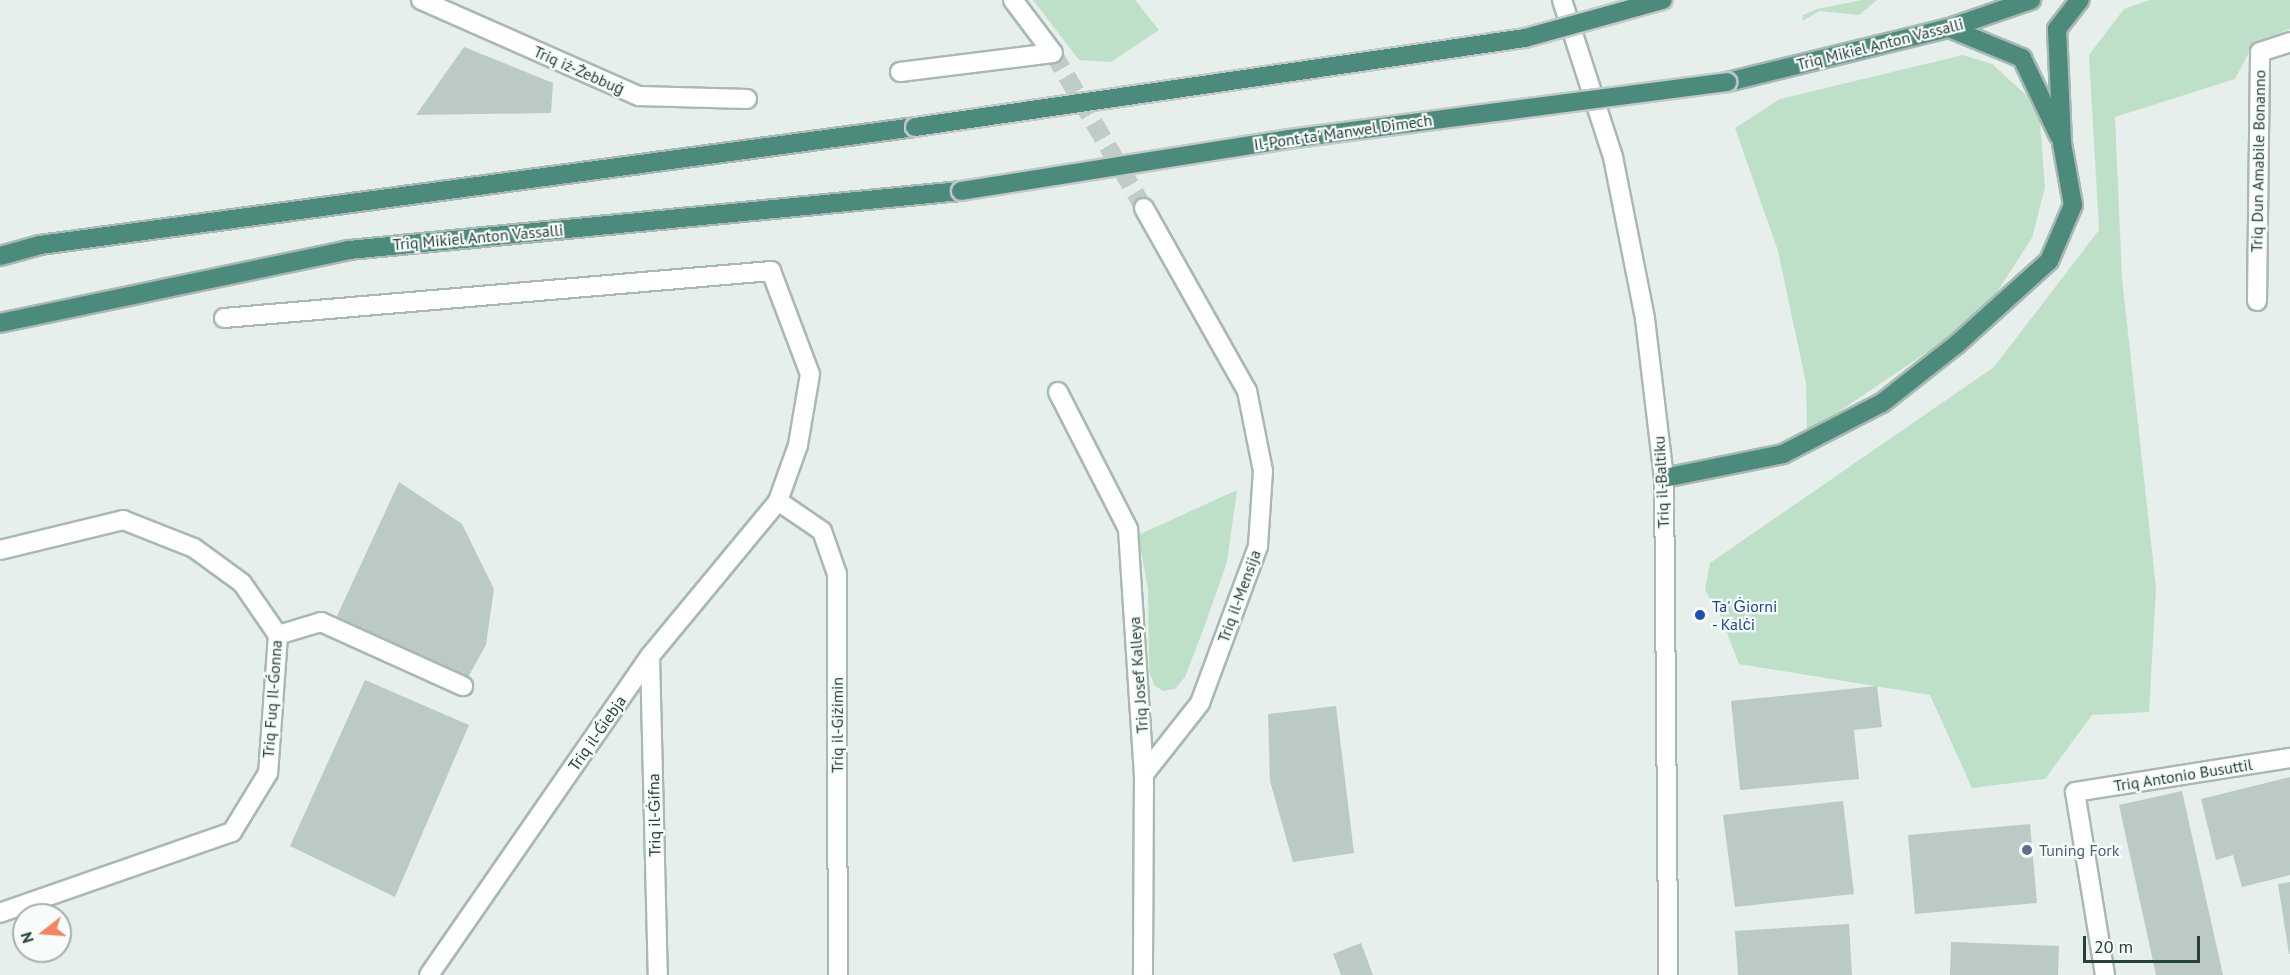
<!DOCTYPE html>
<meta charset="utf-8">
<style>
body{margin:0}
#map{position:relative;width:2290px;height:975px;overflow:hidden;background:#e6efeb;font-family:"PT Sans",sans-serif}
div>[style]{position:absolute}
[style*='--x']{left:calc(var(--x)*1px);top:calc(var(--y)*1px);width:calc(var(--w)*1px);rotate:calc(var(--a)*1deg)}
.green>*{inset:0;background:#bfe0c8}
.building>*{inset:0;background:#bbcac4}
.minor-tunnel>*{height:18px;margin-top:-9px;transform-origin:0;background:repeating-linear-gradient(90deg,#bfccc8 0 18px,transparent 0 27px)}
.roads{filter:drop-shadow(2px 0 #a8b8b2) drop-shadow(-2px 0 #a8b8b2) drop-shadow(0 2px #a8b8b2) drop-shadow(0 -2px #a8b8b2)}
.service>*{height:18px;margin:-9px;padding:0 9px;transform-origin:9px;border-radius:9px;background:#fff}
.minor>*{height:18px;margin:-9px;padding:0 9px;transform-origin:9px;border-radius:9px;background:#fff}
.secondary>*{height:18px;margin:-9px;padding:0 9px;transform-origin:9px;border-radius:9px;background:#fff}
.trunk>*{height:18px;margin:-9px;padding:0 9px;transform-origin:9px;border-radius:9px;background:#4c8a7c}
.bridges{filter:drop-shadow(2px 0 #c2cac8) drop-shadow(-2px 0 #c2cac8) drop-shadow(0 2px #c2cac8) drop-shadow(0 -2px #c2cac8)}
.trunk-bridge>*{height:18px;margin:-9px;padding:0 9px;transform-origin:9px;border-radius:9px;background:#4c8a7c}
.dots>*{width:16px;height:16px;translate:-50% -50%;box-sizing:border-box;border:3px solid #f7fbf9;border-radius:50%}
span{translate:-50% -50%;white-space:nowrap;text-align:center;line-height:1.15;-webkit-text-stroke:4.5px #f7fbf9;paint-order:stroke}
.street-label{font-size:16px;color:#24423a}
.transit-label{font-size:16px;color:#164399}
.left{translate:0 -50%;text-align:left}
.service-label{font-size:16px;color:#4e5e75}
.north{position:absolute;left:12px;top:903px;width:60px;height:60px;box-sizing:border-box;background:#f7fbf9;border:2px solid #a3b1ad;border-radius:50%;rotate:253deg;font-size:16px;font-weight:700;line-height:24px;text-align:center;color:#24423a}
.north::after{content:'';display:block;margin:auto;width:21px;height:27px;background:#f4845f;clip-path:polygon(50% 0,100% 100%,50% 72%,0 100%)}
.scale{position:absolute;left:2083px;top:936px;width:117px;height:27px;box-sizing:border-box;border:3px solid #24423a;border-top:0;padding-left:8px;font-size:18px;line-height:21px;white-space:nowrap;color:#24423a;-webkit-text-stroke:4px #f7fbf9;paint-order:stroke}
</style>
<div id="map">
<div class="green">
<div style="clip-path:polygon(1033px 0,1135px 0,1159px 30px,1111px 62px,1079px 60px)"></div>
<div style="clip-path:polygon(1862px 0,1877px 0,1859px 15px,1820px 11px,1802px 21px,1803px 15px,1817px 9px)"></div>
<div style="clip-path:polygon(2149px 0,2290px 0,2290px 29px,2253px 45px,2235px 79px,2115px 117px,2122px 278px,2156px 588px,2149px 712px,2092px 715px,2045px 779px,1972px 788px,1930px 695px,1739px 664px,1720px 615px,1705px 590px,1710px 563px,1994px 367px,2099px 230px,2089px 55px,2124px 9px)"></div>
<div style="clip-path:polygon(1963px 55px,1992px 64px,2026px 95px,2040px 123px,2045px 187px,2032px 238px,1995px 295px,1945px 340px,1807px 433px,1806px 383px,1778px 251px,1735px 128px,1780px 99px)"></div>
<div style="clip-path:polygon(1237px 490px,1227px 562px,1206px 622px,1185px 677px,1175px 689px,1163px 691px,1154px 685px,1149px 671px,1148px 589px,1138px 535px)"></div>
</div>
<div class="building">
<div style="clip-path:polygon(464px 47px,553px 83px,551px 113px,416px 115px)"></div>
<div style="clip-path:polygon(399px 482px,462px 524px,494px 589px,486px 645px,463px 686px,337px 616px)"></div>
<div style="clip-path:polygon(365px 680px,469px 725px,395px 897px,290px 846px)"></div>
<div style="clip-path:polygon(1877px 686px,1882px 727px,1854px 730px,1859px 779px,1740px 790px,1731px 701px)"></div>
<div style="clip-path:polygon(1336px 706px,1354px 853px,1293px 862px,1270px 781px,1268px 714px)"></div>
<div style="clip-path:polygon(2290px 777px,2290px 875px,2242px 887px,2233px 855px,2216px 860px,2201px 799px)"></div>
<div style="clip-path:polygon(2182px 791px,2223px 975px,2156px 975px,2119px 805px)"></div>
<div style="clip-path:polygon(1843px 801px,1854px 894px,1735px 907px,1723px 815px)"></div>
<div style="clip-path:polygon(2030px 824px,2037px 903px,1915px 914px,1908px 835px)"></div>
<div style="clip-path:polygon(2290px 882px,2290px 954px,2289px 954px,2278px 884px)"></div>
<div style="clip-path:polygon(1849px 924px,1852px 975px,1738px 975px,1735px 931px)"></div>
<div style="clip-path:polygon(1951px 942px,2059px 946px,2058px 975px,1950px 975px)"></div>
<div style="clip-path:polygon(1361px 943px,1373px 975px,1341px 975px,1333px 954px)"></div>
</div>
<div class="minor-tunnel">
<div style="--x:1053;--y:53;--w:180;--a:59.6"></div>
</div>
<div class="roads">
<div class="service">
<div style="--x:900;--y:72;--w:154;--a:-7.1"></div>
<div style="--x:224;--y:318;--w:549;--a:-4.91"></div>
<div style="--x:771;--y:271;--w:110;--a:69.3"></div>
<div style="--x:278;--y:635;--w:45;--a:-16.8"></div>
<div style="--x:321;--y:622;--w:156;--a:24.3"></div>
</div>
<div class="minor">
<div style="--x:421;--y:0;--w:238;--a:23.8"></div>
<div style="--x:639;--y:96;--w:108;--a:1.6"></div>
<div style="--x:1013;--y:0;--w:66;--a:53"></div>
<div style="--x:2257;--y:301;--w:249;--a:-89.3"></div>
<div style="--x:2260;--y:52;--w:32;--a:-18"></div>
<div style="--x:1058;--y:392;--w:154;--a:62.9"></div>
<div style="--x:1128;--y:529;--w:246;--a:86.3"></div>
<div style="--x:1144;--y:774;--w:201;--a:90.3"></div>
<div style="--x:1664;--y:478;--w:497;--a:89.5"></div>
<div style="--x:778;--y:501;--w:53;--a:34.3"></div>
<div style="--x:822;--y:531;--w:46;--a:70.8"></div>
<div style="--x:837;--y:574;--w:401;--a:89.9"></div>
<div style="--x:0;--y:550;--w:127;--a:-13.7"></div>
<div style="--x:123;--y:520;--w:76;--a:21.5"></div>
<div style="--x:194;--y:548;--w:59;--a:36.1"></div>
<div style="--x:242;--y:583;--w:63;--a:55.3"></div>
<div style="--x:278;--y:635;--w:138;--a:94.1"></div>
<div style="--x:268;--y:773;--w:69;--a:121.4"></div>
<div style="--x:232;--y:832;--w:246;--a:160.8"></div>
<div style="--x:650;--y:656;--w:319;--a:88.6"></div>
<div style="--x:1144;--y:774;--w:90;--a:-51.7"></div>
<div style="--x:1200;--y:703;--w:167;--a:-69.7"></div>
<div style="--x:1258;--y:546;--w:75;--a:-86.2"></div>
<div style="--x:1263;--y:471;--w:82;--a:-101.3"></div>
<div style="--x:1247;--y:391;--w:210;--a:-119.4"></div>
<div style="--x:429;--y:975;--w:388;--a:-55.3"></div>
<div style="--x:650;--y:656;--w:201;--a:-50.4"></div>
<div style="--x:778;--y:501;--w:59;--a:-70.3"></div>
<div style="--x:798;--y:445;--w:72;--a:-80.4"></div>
<div style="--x:2105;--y:975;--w:185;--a:-99.3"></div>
<div style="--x:2075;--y:792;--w:218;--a:-9"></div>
</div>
<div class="secondary">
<div style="--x:1562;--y:0;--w:165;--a:72"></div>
<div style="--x:1613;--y:157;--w:165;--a:78.8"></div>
<div style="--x:1645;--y:319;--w:160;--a:83.2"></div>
</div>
<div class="trunk">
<div style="--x:1949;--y:28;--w:79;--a:22.3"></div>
<div style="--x:2022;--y:58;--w:86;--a:64.6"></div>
<div style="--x:1727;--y:82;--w:228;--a:-13.7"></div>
<div style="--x:1949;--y:28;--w:87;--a:-18.9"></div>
<div style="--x:0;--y:256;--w:41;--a:-15.4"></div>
<div style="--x:40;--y:245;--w:883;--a:-7.68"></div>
<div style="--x:0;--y:323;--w:357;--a:-11.8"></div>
<div style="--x:349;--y:250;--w:615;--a:-5.51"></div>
<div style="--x:1664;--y:478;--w:121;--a:-11.4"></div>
<div style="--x:1783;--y:454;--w:111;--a:-27.3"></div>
<div style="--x:1882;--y:403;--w:95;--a:-38.2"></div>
<div style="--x:1957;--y:344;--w:124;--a:-42.1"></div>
<div style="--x:2049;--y:261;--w:61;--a:-66.8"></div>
<div style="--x:2073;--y:205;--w:63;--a:-100.1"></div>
<div style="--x:2062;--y:143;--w:114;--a:-92.5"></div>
<div style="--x:2057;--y:29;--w:37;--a:-52"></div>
</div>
</div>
<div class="bridges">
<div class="trunk-bridge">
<div style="--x:915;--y:127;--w:616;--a:-8.3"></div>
<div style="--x:1525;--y:38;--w:143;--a:-15.4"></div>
<div style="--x:961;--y:191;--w:332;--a:-9"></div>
<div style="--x:1289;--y:139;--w:442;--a:-7.4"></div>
</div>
</div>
<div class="dots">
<div style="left:1700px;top:615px;background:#1a4fb4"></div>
<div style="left:2027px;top:850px;background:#5c6f8a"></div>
</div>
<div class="street-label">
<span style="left:1880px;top:44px;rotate:-14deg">Triq Mikiel Anton Vassalli</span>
<span style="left:579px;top:70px;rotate:24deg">Triq iż-Żebbuġ</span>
<span style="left:1343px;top:132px;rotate:-8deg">Il-Pont ta' Manwel Dimech</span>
<span style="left:2258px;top:161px;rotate:-89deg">Triq Dun Amabile Bonanno</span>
<span style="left:478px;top:237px;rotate:-5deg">Triq Mikiel Anton Vassalli</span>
<span style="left:1661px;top:482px;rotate:-93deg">Triq il-Baltiku</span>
<span style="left:1239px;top:596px;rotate:-70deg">Triq il-Mensija</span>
<span style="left:1138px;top:675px;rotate:-94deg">Triq Josef Kalleya</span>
<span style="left:272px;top:699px;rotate:-86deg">Triq Fuq Il-Ǵonna</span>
<span style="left:837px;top:725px;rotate:-90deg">Triq il-Giżimin</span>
<span style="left:597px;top:733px;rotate:-55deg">Triq il-Ǵiebja</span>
<span style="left:2183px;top:775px;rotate:-9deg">Triq Antonio Busuttil</span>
<span style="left:654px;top:815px;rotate:-91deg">Triq il-Ġifna</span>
</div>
<div class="transit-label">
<span class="left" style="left:1712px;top:615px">Ta' Ġiorni<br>- Kalċi</span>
</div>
<div class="service-label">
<span class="left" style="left:2039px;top:850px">Tuning Fork</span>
</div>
<div class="north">N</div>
<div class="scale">20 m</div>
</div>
